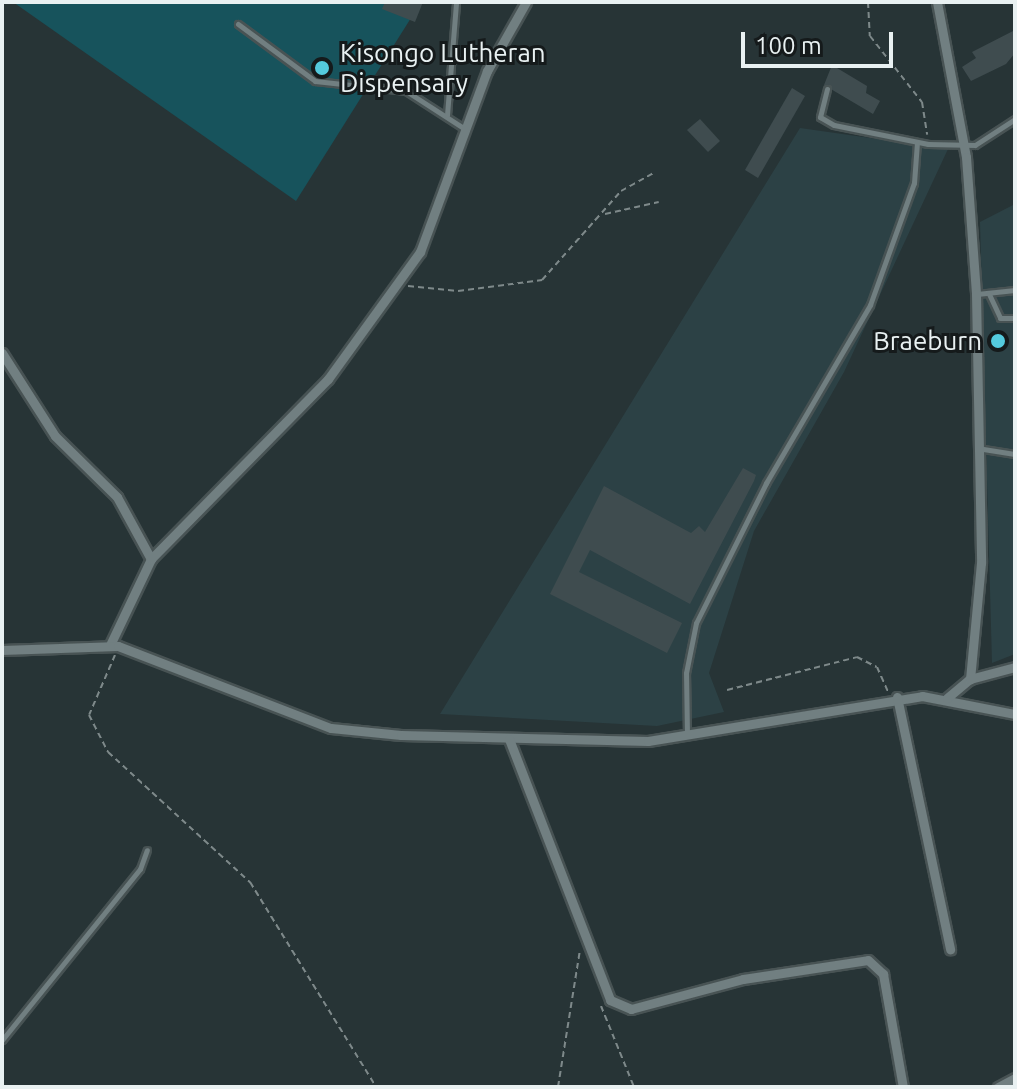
<!DOCTYPE html>
<style>
body{margin:0}
#map{position:relative;width:1017px;height:1089px;overflow:hidden;background:#273436;font-family:Ubuntu,sans-serif}
div>[style]{position:absolute}
[style*='--x']{left:calc(var(--x)*1px);top:calc(var(--y)*1px);width:calc(var(--w)*1px);rotate:calc(var(--a)*1deg)}
.built>*{inset:0;background:#2c4145}
.green>*{inset:0;background:#17535c}
.building>*{inset:0;background:#3f4c4f}
.path>*{height:2px;margin-top:-1px;transform-origin:0;background:repeating-linear-gradient(90deg,#7e898a 0 6px,transparent 0 10px)}
.roads{filter:drop-shadow(2px 0 #485354) drop-shadow(-2px 0 #485354) drop-shadow(0 2px #485354) drop-shadow(0 -2px #485354)}
.service>*{height:5px;margin:-2.5px;padding:0 2.5px;transform-origin:2.5px;border-radius:2.5px;background:#717f81}
.minor>*{height:9px;margin:-4.5px;padding:0 4.5px;transform-origin:4.5px;border-radius:4.5px;background:#717f81}
.dots>*{width:22px;height:22px;translate:-50% -50%;box-sizing:border-box;border:4px solid #151a1b;border-radius:50%}
span{translate:-50% -50%;white-space:nowrap;text-align:center;line-height:1.15;-webkit-text-stroke:6px #151a1b;paint-order:stroke}
.poi-label{font-size:26px;color:#e9f1f2}
.left{translate:0 -50%;text-align:left}
.right{translate:-100% -50%;text-align:right}
.frame{position:absolute;inset:0;border:4px solid #e9f1f2;pointer-events:none}
.scale{position:absolute;left:741px;top:32px;width:152px;height:36px;box-sizing:border-box;border:4px solid #e9f1f2;border-top:0;padding-left:10px;font-size:24px;line-height:28px;white-space:nowrap;color:#e9f1f2;-webkit-text-stroke:6px #151a1b;paint-order:stroke}
</style>
<div id="map">
<div class="built">
<div style="clip-path:polygon(800px 128px,948px 149px,844px 372px,754px 531px,709px 673px,724px 712px,657px 726px,440px 714px)"></div>
<div style="clip-path:polygon(1015px 204px,1015px 654px,992px 663px,980px 222px)"></div>
</div>
<div class="green">
<div style="clip-path:polygon(13px 2px,421px 2px,296px 201px)"></div>
</div>
<div class="building">
<div style="clip-path:polygon(385px 2px,423px 2px,415px 22px,382px 9px)"></div>
<div style="clip-path:polygon(1015px 30px,1015px 53px,1006px 64px,971px 81px,962px 67px,976px 58px,972px 52px)"></div>
<div style="clip-path:polygon(832px 65px,867px 86px,866px 93px,880px 101px,873px 114px,824px 85px)"></div>
<div style="clip-path:polygon(792px 88px,805px 96px,758px 178px,745px 170px)"></div>
<div style="clip-path:polygon(700px 119px,720px 141px,708px 152px,687px 130px)"></div>
<div style="clip-path:polygon(743px 468px,756px 475px,754px 481px,690px 604px,590px 550px,579px 572px,682px 623px,667px 653px,550px 594px,604px 486px,691px 533px,699px 526px,705px 532px)"></div>
</div>
<div class="path">
<div style="--x:868;--y:2;--w:34;--a:87"></div>
<div style="--x:870;--y:36;--w:84;--a:51.8"></div>
<div style="--x:922;--y:102;--w:33;--a:81"></div>
<div style="--x:605;--y:214;--w:55;--a:-12.5"></div>
<div style="--x:408;--y:286;--w:50;--a:5.7"></div>
<div style="--x:458;--y:291;--w:85;--a:-7.5"></div>
<div style="--x:542;--y:280;--w:119;--a:-48.4"></div>
<div style="--x:621;--y:191;--w:37;--a:-29"></div>
<div style="--x:115;--y:655;--w:65;--a:113.4"></div>
<div style="--x:89;--y:715;--w:42;--a:62.8"></div>
<div style="--x:108;--y:752;--w:193;--a:42.5"></div>
<div style="--x:250;--y:882;--w:241;--a:58.4"></div>
<div style="--x:727;--y:690;--w:134;--a:-14.2"></div>
<div style="--x:857;--y:657;--w:22;--a:27"></div>
<div style="--x:877;--y:667;--w:27;--a:66"></div>
<div style="--x:601;--y:1006;--w:87;--a:67.8"></div>
<div style="--x:558;--y:1087;--w:139;--a:-80.9"></div>
</div>
<div class="roads">
<div class="service">
<div style="--x:238;--y:24;--w:96;--a:36.5"></div>
<div style="--x:315;--y:81;--w:92;--a:6.3"></div>
<div style="--x:406;--y:91;--w:70;--a:32.8"></div>
<div style="--x:827;--y:89;--w:29;--a:104"></div>
<div style="--x:820;--y:117;--w:16;--a:30"></div>
<div style="--x:834;--y:125;--w:96;--a:11.4"></div>
<div style="--x:928;--y:144;--w:47;--a:1.2"></div>
<div style="--x:975;--y:145;--w:48;--a:-33"></div>
<div style="--x:447;--y:115;--w:113;--a:-85.4"></div>
<div style="--x:977;--y:294;--w:38;--a:-6"></div>
<div style="--x:989;--y:294;--w:26;--a:65"></div>
<div style="--x:1000;--y:318;--w:15;--a:0"></div>
<div style="--x:977;--y:448;--w:38;--a:9"></div>
<div style="--x:687;--y:735;--w:62;--a:-90.9"></div>
<div style="--x:686;--y:673;--w:51;--a:-78.7"></div>
<div style="--x:696;--y:623;--w:157;--a:-63.4"></div>
<div style="--x:766;--y:483;--w:206;--a:-59.7"></div>
<div style="--x:870;--y:305;--w:130;--a:-70.2"></div>
<div style="--x:914;--y:183;--w:41;--a:-85.8"></div>
<div style="--x:2;--y:1040;--w:220;--a:-51.1"></div>
<div style="--x:140;--y:869;--w:20;--a:-70"></div>
</div>
<div class="minor">
<div style="--x:937;--y:2;--w:158;--a:79.4"></div>
<div style="--x:966;--y:157;--w:137;--a:85.8"></div>
<div style="--x:976;--y:294;--w:269;--a:88.9"></div>
<div style="--x:981;--y:563;--w:117;--a:95.4"></div>
<div style="--x:2;--y:353;--w:98;--a:57.4"></div>
<div style="--x:55;--y:436;--w:87;--a:44.5"></div>
<div style="--x:117;--y:497;--w:71;--a:61.3"></div>
<div style="--x:110;--y:645;--w:95;--a:-64.5"></div>
<div style="--x:151;--y:559;--w:252;--a:-45.5"></div>
<div style="--x:328;--y:379;--w:157;--a:-54.1"></div>
<div style="--x:420;--y:252;--w:193;--a:-69.7"></div>
<div style="--x:487;--y:71;--w:79;--a:-60.5"></div>
<div style="--x:2;--y:650;--w:116;--a:-2"></div>
<div style="--x:118;--y:646;--w:228;--a:21.1"></div>
<div style="--x:331;--y:728;--w:70;--a:5.7"></div>
<div style="--x:401;--y:735;--w:247;--a:1.4"></div>
<div style="--x:648;--y:741;--w:278;--a:-9.3"></div>
<div style="--x:922;--y:696;--w:95;--a:11"></div>
<div style="--x:897;--y:697;--w:258;--a:78.1"></div>
<div style="--x:947;--y:698;--w:30;--a:-40"></div>
<div style="--x:970;--y:679;--w:47;--a:-14.9"></div>
<div style="--x:509;--y:739;--w:280;--a:68.8"></div>
<div style="--x:610;--y:1000;--w:23;--a:23"></div>
<div style="--x:631;--y:1009;--w:116;--a:-15"></div>
<div style="--x:743;--y:979;--w:126;--a:-8.6"></div>
<div style="--x:868;--y:960;--w:21;--a:43"></div>
<div style="--x:883;--y:974;--w:115;--a:80"></div>
<div style="--x:998;--y:1087;--w:19;--a:-28"></div>
</div>
</div>
<div class="dots">
<div style="left:322px;top:68px;background:#54cadd"></div>
<div style="left:998px;top:341px;background:#54cadd"></div>
</div>
<div class="poi-label">
<span class="left" style="left:340px;top:68px">Kisongo Lutheran<br>Dispensary</span>
<span class="right" style="left:982px;top:341px">Braeburn</span>
</div>
<div class="frame"></div>
<div class="scale">100 m</div>
</div>
